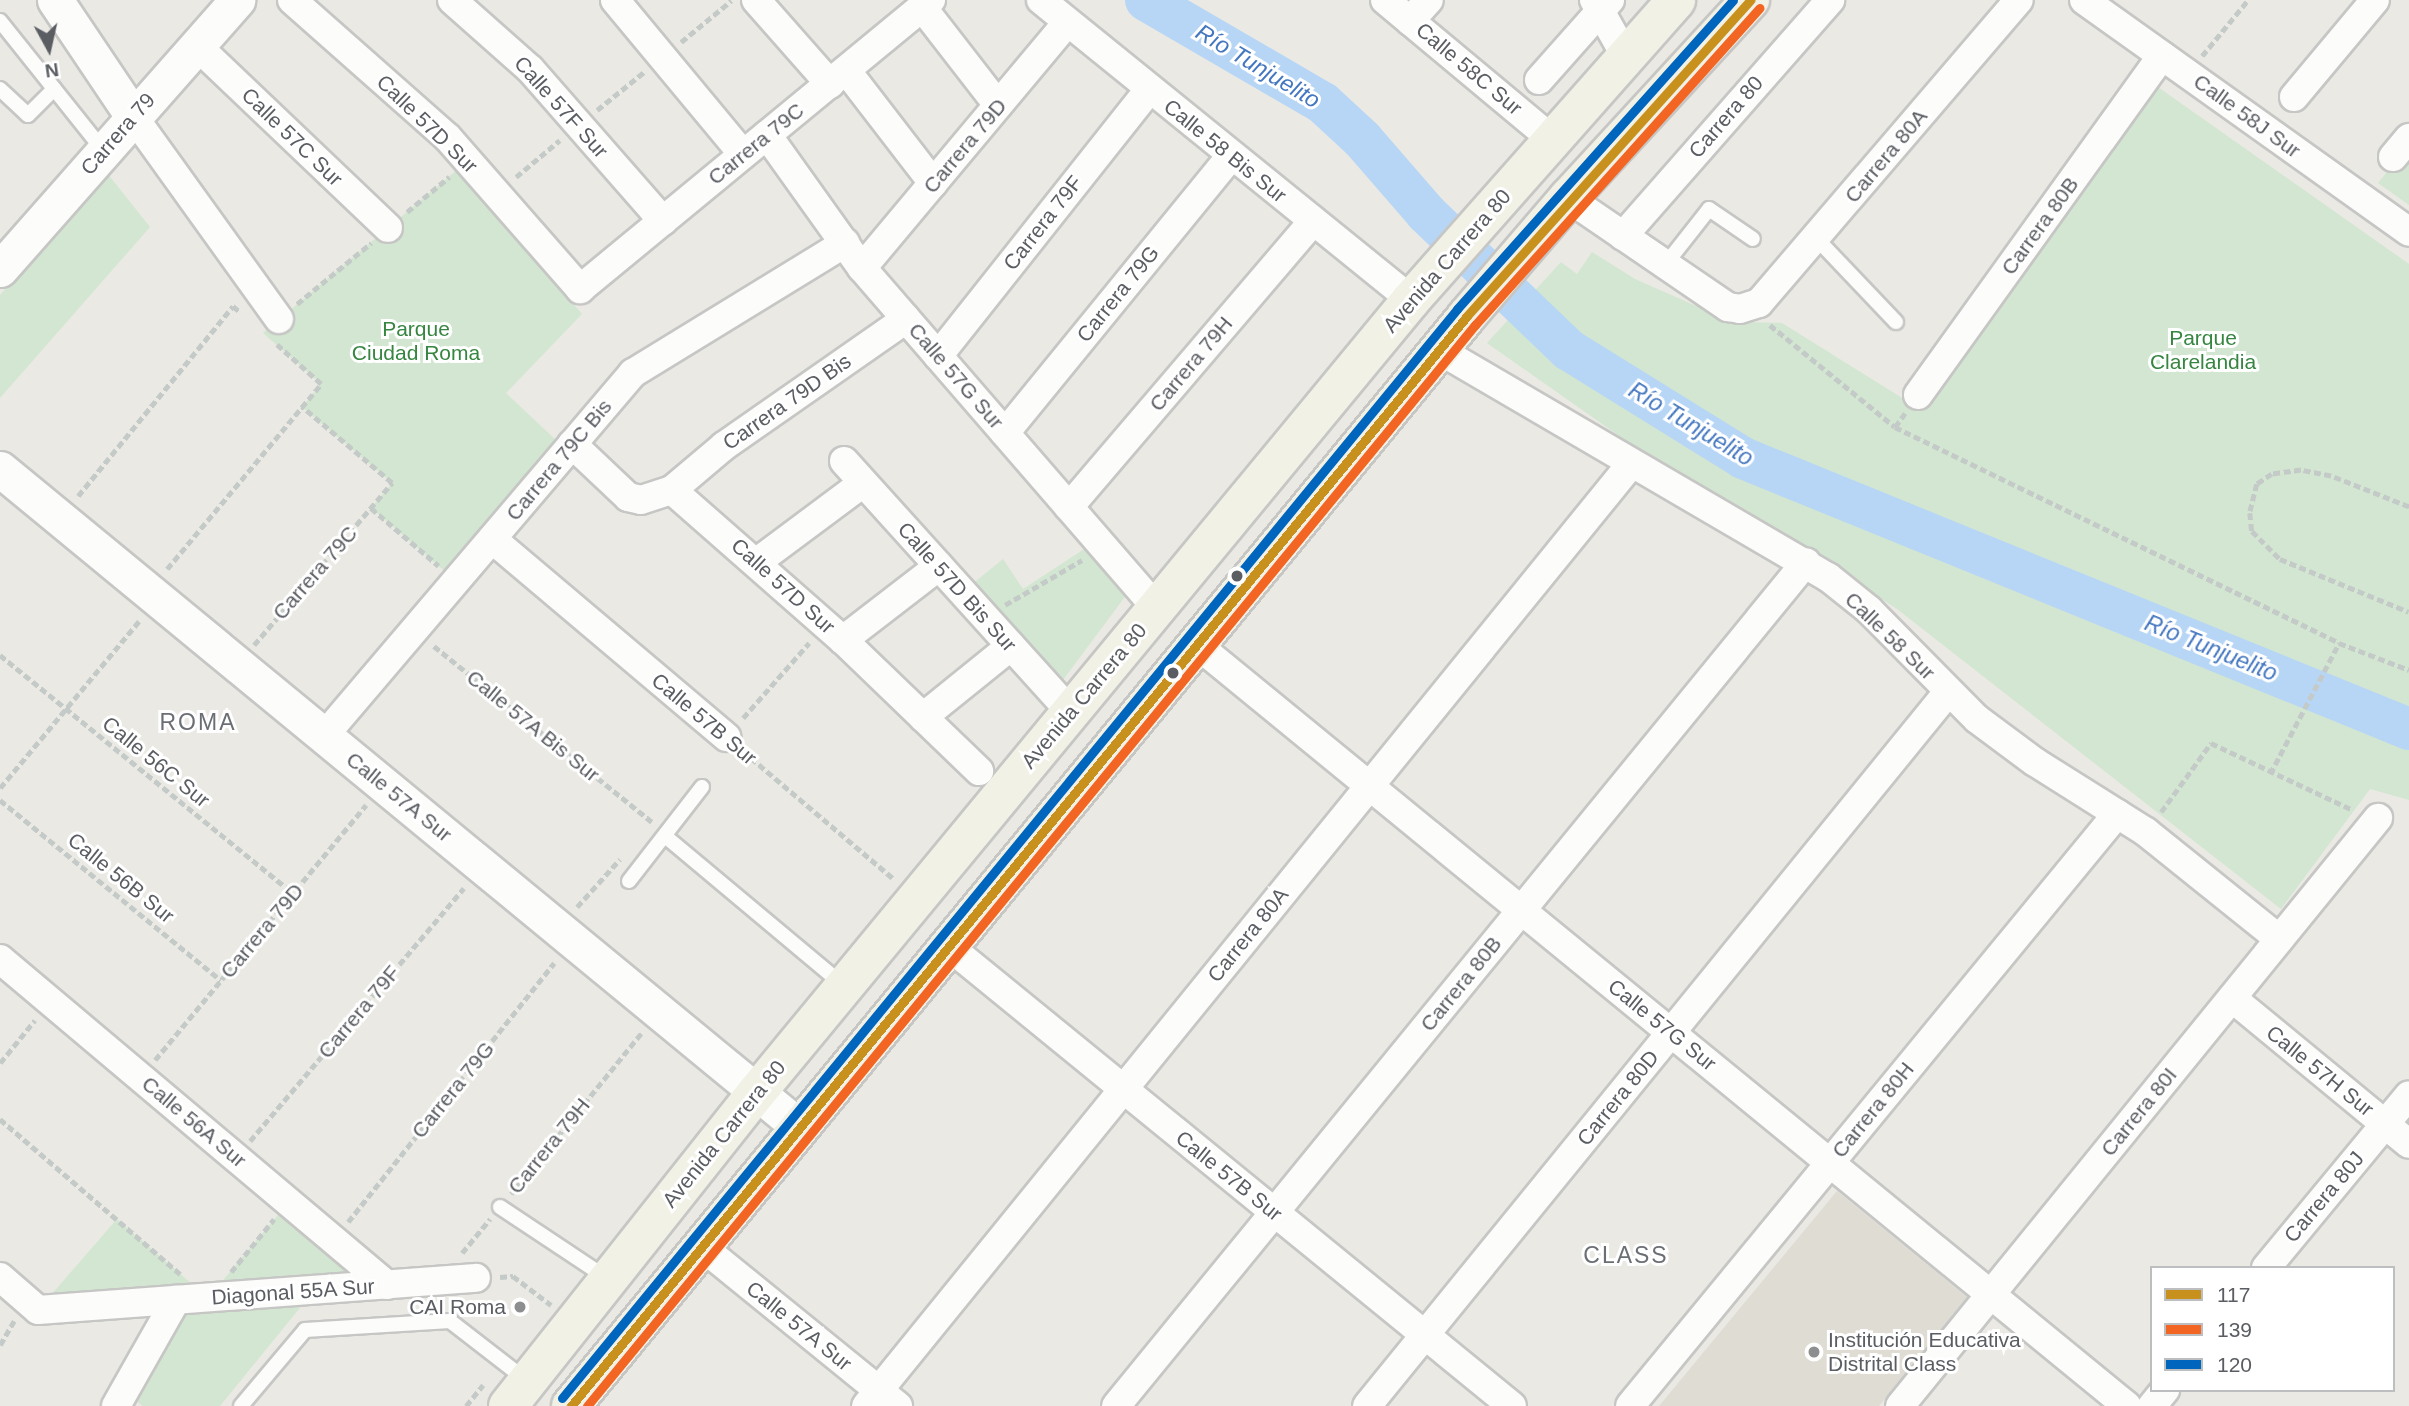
<!DOCTYPE html>
<meta charset="utf-8">
<style>
body{margin:0}
#map{position:relative;width:2409px;height:1406px;overflow:hidden;background:#eae9e4;font-family:Helvetica,sans-serif}
div>[style]{position:absolute}
[style*='--x']{left:calc(var(--x)*1px);top:calc(var(--y)*1px);width:calc(var(--w)*1px);rotate:calc(var(--a)*1deg)}
.education>*{inset:0;background:#dedcd3}
.green>*{inset:0;background:#d2e6d1}
.river>*{height:42px;margin:-21px;padding:0 21px;transform-origin:21px;border-radius:21px;background:#b7d6f6}
.path>*{height:4.5px;margin-top:-2.25px;transform-origin:0;background:repeating-linear-gradient(90deg,#c4cac7 0 7px,transparent 0 10.5px)}
.roads{filter:drop-shadow(2px 0 #c6c6c5) drop-shadow(-2px 0 #c6c6c5) drop-shadow(0 2px #c6c6c5) drop-shadow(0 -2px #c6c6c5)}
.service>*{height:14px;margin:-7px;padding:0 7px;transform-origin:7px;border-radius:7px;background:#fcfcfb}
.minor>*{height:28px;margin:-14px;padding:0 14px;transform-origin:14px;border-radius:14px;background:#fcfcfb}
.tertiary>*{height:35px;margin:-17.5px;padding:0 17.5px;transform-origin:17.5px;border-radius:17.5px;background:#fcfcfb}
.primary>*{height:38px;margin:-19px;padding:0 19px;transform-origin:19px;border-radius:19px;background:#f2f1e6}
.bus-1>*{height:9px;margin:-4.5px;padding:0 4.5px;transform-origin:4.5px;border-radius:4.5px;background:#c8901d}
.bus-2>*{height:9px;margin:-4.5px;padding:0 4.5px;transform-origin:4.5px;border-radius:4.5px;background:#f26522}
.bus-3>*{height:9px;margin:-4.5px;padding:0 4.5px;transform-origin:4.5px;border-radius:4.5px;background:#0065bd}
.dots>*{width:19px;height:19px;translate:-50% -50%;box-sizing:border-box;border:4px solid #fff;border-radius:50%}
span{translate:-50% -50%;white-space:nowrap;text-align:center;line-height:1.15;-webkit-text-stroke:6px #fff;paint-order:stroke}
.street-label{font-size:21px;color:#5a5d62}
.park-label{font-size:21px;color:#368540}
.poi-label{font-size:21px;color:#5a5d62}
.right{translate:-100% -50%;text-align:right}
.left{translate:0 -50%;text-align:left}
.water-label{font-size:23px;color:#4477c0;font-style:italic}
.neighbourhood-label{font-size:23px;color:#6b6f74;letter-spacing:2px}
.legend{position:absolute;left:2150px;top:1266px;width:245px;height:126px;box-sizing:border-box;background:#fff;border:2px solid #bdbec0;margin:0;padding:9px 12px;list-style:none;font-size:21px;color:#5a5d62}
.legend li{display:flex;align-items:center;gap:14px;height:35px}
.legend b{width:35px;border:2px solid #bdbec0}
.north{position:absolute;left:14px;top:14px;width:70px;height:70px;-webkit-text-stroke:5px #fff;paint-order:stroke;rotate:172deg;font-size:19px;font-weight:700;line-height:28px;text-align:center;color:#5a5d62}
.north::after{content:'';display:block;margin:auto;width:24px;height:32px;background:#5a5d62;clip-path:polygon(50% 0,100% 100%,50% 72%,0 100%)}
</style>
<div id="map">
<div class="education">
<div style="clip-path:polygon(1837px 1191px,1968px 1298px,1879px 1406px,1659px 1406px)"></div>
</div>
<div class="green">
<div style="clip-path:polygon(2155px 85px,2409px 264px,2409px 800px,2370px 789px,2281px 909px,1897px 609px,1808px 551px,1706px 497px,1487px 343px,1561px 262px,1577px 274px,1592px 252px,1635px 279px,1703px 309px,1748px 322px,1782px 323px,1923px 411px)"></div>
<div style="clip-path:polygon(2409px 145px,2409px 205px,2378px 183px)"></div>
<div style="clip-path:polygon(458px 169px,582px 314px,506px 393px,558px 442px,448px 574px,371px 508px,392px 483px,302px 407px,321px 384px,263px 333px)"></div>
<div style="clip-path:polygon(107px 173px,150px 227px,0 398px,0 295px)"></div>
<div style="clip-path:polygon(1092px 544px,1130px 590px,1060px 684px,970px 586px,1003px 559px,1023px 589px)"></div>
<div style="clip-path:polygon(283px 1209px,367px 1278px,321px 1282px,220px 1406px,143px 1406px,124px 1392px,176px 1301px,38px 1310px,117px 1219px,208px 1298px)"></div>
</div>
<div class="river">
<div style="--x:1146;--y:0;--w:205;--a:30.2"></div>
<div style="--x:1323;--y:103;--w:53;--a:42.7"></div>
<div style="--x:1362;--y:139;--w:98;--a:49.1"></div>
<div style="--x:1426;--y:213;--w:198;--a:43.8"></div>
<div style="--x:1569;--y:350;--w:205;--a:31.8"></div>
<div style="--x:1743;--y:458;--w:719;--a:22.14"></div>
</div>
<div class="path">
<div style="--x:681;--y:42;--w:65;--a:-39.4"></div>
<div style="--x:2202;--y:56;--w:72;--a:-50.6"></div>
<div style="--x:597;--y:110;--w:60;--a:-39"></div>
<div style="--x:516;--y:177;--w:57;--a:-40.1"></div>
<div style="--x:407;--y:212;--w:55;--a:-39.8"></div>
<div style="--x:297;--y:304;--w:96;--a:-39.5"></div>
<div style="--x:1770;--y:325;--w:161;--a:39.2"></div>
<div style="--x:1895;--y:427;--w:494;--a:25.9"></div>
<div style="--x:2339;--y:643;--w:75;--a:21.1"></div>
<div style="--x:1895;--y:427;--w:17;--a:-54"></div>
<div style="--x:78;--y:496;--w:245;--a:-50.8"></div>
<div style="--x:233;--y:306;--w:8;--a:40"></div>
<div style="--x:2409;--y:507;--w:84;--a:-158.3"></div>
<div style="--x:2331;--y:476;--w:31;--a:-169"></div>
<div style="--x:2301;--y:470;--w:29;--a:172"></div>
<div style="--x:2272;--y:474;--w:18;--a:146"></div>
<div style="--x:2257;--y:484;--w:30;--a:104"></div>
<div style="--x:2250;--y:513;--w:18;--a:84"></div>
<div style="--x:2252;--y:531;--w:40;--a:45"></div>
<div style="--x:2280;--y:559;--w:139;--a:22.3"></div>
<div style="--x:371;--y:508;--w:89;--a:40.5"></div>
<div style="--x:167;--y:569;--w:241;--a:-50.2"></div>
<div style="--x:321;--y:384;--w:59;--a:-138.4"></div>
<div style="--x:1005;--y:605;--w:89;--a:-30.3"></div>
<div style="--x:254;--y:645;--w:213;--a:-49.6"></div>
<div style="--x:392;--y:483;--w:118;--a:-139.8"></div>
<div style="--x:434;--y:646;--w:280;--a:38.9"></div>
<div style="--x:0;--y:655;--w:377;--a:39.1"></div>
<div style="--x:743;--y:718;--w:100;--a:-48.7"></div>
<div style="--x:743;--y:751;--w:198;--a:40.3"></div>
<div style="--x:2270;--y:774;--w:148;--a:-62.2"></div>
<div style="--x:0;--y:788;--w:217;--a:-50.2"></div>
<div style="--x:0;--y:800;--w:285;--a:39.2"></div>
<div style="--x:2161;--y:812;--w:85;--a:-54.1"></div>
<div style="--x:2211;--y:743;--w:157;--a:25.3"></div>
<div style="--x:577;--y:907;--w:64;--a:-48.1"></div>
<div style="--x:155;--y:1060;--w:331;--a:-50.4"></div>
<div style="--x:0;--y:1063;--w:55;--a:-50.9"></div>
<div style="--x:0;--y:1119;--w:238;--a:40.7"></div>
<div style="--x:250;--y:1141;--w:331;--a:-49.8"></div>
<div style="--x:511;--y:1194;--w:208;--a:-51"></div>
<div style="--x:348;--y:1222;--w:331;--a:-51.5"></div>
<div style="--x:462;--y:1253;--w:44;--a:-50.5"></div>
<div style="--x:231;--y:1272;--w:68;--a:-50.9"></div>
<div style="--x:500;--y:1277;--w:13;--a:-4"></div>
<div style="--x:513;--y:1276;--w:48;--a:37.3"></div>
<div style="--x:0;--y:1345;--w:28;--a:-60"></div>
<div style="--x:466;--y:1406;--w:27;--a:-51"></div>
</div>
<div class="roads">
<div class="service">
<div style="--x:0;--y:21;--w:165;--a:51.4"></div>
<div style="--x:0;--y:89;--w:38;--a:43"></div>
<div style="--x:28;--y:115;--w:37;--a:-45"></div>
<div style="--x:1816;--y:238;--w:116;--a:46.4"></div>
<div style="--x:1665;--y:265;--w:71;--a:-51.8"></div>
<div style="--x:1709;--y:209;--w:53;--a:34.3"></div>
<div style="--x:665;--y:836;--w:232;--a:39.9"></div>
<div style="--x:629;--y:881;--w:119;--a:-52.2"></div>
<div style="--x:500;--y:1207;--w:128;--a:33.6"></div>
<div style="--x:241;--y:1406;--w:99;--a:-49.9"></div>
<div style="--x:305;--y:1330;--w:145;--a:-3.6"></div>
<div style="--x:450;--y:1321;--w:96;--a:37.8"></div>
</div>
<div class="minor">
<div style="--x:292;--y:0;--w:208;--a:41.5"></div>
<div style="--x:448;--y:138;--w:201;--a:48.8"></div>
<div style="--x:580;--y:289;--w:455;--a:-39.5"></div>
<div style="--x:452;--y:0;--w:104;--a:41.5"></div>
<div style="--x:530;--y:69;--w:202;--a:48.8"></div>
<div style="--x:615;--y:0;--w:200;--a:50.3"></div>
<div style="--x:756;--y:0;--w:112;--a:48.6"></div>
<div style="--x:1041;--y:0;--w:476;--a:39"></div>
<div style="--x:1385;--y:0;--w:217;--a:39.8"></div>
<div style="--x:1594;--y:0;--w:63;--a:60.6"></div>
<div style="--x:2084;--y:0;--w:399;--a:35.5"></div>
<div style="--x:922;--y:7;--w:124;--a:52.2"></div>
<div style="--x:1410;--y:21;--w:28;--a:-48"></div>
<div style="--x:196;--y:45;--w:265;--a:43.6"></div>
<div style="--x:846;--y:70;--w:143;--a:52.4"></div>
<div style="--x:1539;--y:80;--w:107;--a:-48.4"></div>
<div style="--x:2294;--y:97;--w:126;--a:-50.1"></div>
<div style="--x:133;--y:116;--w:250;--a:54.3"></div>
<div style="--x:767;--y:135;--w:163;--a:54.5"></div>
<div style="--x:862;--y:268;--w:450;--a:49.1"></div>
<div style="--x:2393;--y:157;--w:25;--a:-50"></div>
<div style="--x:1568;--y:198;--w:194;--a:34.3"></div>
<div style="--x:1728;--y:307;--w:12;--a:9"></div>
<div style="--x:1740;--y:309;--w:20;--a:-18"></div>
<div style="--x:1759;--y:303;--w:399;--a:-49.4"></div>
<div style="--x:1623;--y:236;--w:314;--a:-48.7"></div>
<div style="--x:862;--y:268;--w:319;--a:-50.1"></div>
<div style="--x:1439;--y:350;--w:450;--a:30.3"></div>
<div style="--x:1828;--y:577;--w:53;--a:38.8"></div>
<div style="--x:1869;--y:610;--w:153;--a:45.3"></div>
<div style="--x:1977;--y:719;--w:72;--a:36.6"></div>
<div style="--x:2035;--y:762;--w:131;--a:32.2"></div>
<div style="--x:2146;--y:832;--w:171;--a:38.8"></div>
<div style="--x:938;--y:356;--w:340;--a:-51.6"></div>
<div style="--x:1918;--y:395;--w:418;--a:-54.3"></div>
<div style="--x:1005;--y:433;--w:357;--a:-50.8"></div>
<div style="--x:572;--y:444;--w:77;--a:43.4"></div>
<div style="--x:628;--y:497;--w:13;--a:13"></div>
<div style="--x:641;--y:500;--w:33;--a:-18"></div>
<div style="--x:672;--y:490;--w:227;--a:41.3"></div>
<div style="--x:843;--y:640;--w:189;--a:43.9"></div>
<div style="--x:844;--y:461;--w:338;--a:47.9"></div>
<div style="--x:672;--y:490;--w:68;--a:-40.2"></div>
<div style="--x:724;--y:446;--w:222;--a:-34.9"></div>
<div style="--x:1069;--y:507;--w:376;--a:-49.5"></div>
<div style="--x:492;--y:539;--w:307;--a:40.2"></div>
<div style="--x:757;--y:562;--w:132;--a:-36.7"></div>
<div style="--x:843;--y:640;--w:121;--a:-37.6"></div>
<div style="--x:1196;--y:644;--w:1203;--a:39.3"></div>
<div style="--x:923;--y:717;--w:113;--a:-38.9"></div>
<div style="--x:324;--y:736;--w:477;--a:-49.6"></div>
<div style="--x:633;--y:373;--w:249;--a:-31.5"></div>
<div style="--x:947;--y:945;--w:729;--a:39.21"></div>
<div style="--x:0;--y:959;--w:506;--a:40.11"></div>
<div style="--x:2232;--y:998;--w:229;--a:39.5"></div>
<div style="--x:701;--y:1246;--w:254;--a:39.1"></div>
<div style="--x:2266;--y:1268;--w:224;--a:-50.4"></div>
<div style="--x:0;--y:1277;--w:50;--a:41"></div>
<div style="--x:38;--y:1310;--w:439;--a:-4.2"></div>
<div style="--x:116;--y:1406;--w:122;--a:-60.5"></div>
<div style="--x:866;--y:1406;--w:1214;--a:-50.92"></div>
<div style="--x:1116;--y:1406;--w:1090;--a:-50.73"></div>
<div style="--x:1367;--y:1406;--w:921;--a:-50.86"></div>
<div style="--x:1630;--y:1406;--w:767;--a:-50.56"></div>
<div style="--x:1900;--y:1406;--w:758;--a:-50.89"></div>
<div style="--x:2152;--y:1406;--w:21;--a:-51"></div>
</div>
<div class="tertiary">
<div style="--x:55;--y:0;--w:140;--a:56.1"></div>
<div style="--x:0;--y:269;--w:359;--a:-48.6"></div>
<div style="--x:0;--y:469;--w:1034;--a:39.46"></div>
</div>
<div class="primary">
<div style="--x:508;--y:1406;--w:401;--a:-51.6"></div>
<div style="--x:757;--y:1092;--w:1027;--a:-50.45"></div>
<div style="--x:1411;--y:300;--w:400;--a:-48.5"></div>
<div style="--x:571;--y:1406;--w:1410;--a:-50.58"></div>
<div style="--x:1466;--y:317;--w:157;--a:-49.4"></div>
<div style="--x:1568;--y:198;--w:269;--a:-47.4"></div>
</div>
</div>
<div class="bus-1">
<div style="--x:571;--y:1406;--w:1410;--a:-50.58"></div>
<div style="--x:1466;--y:317;--w:426;--a:-48.1"></div>
</div>
<div class="bus-2">
<div style="--x:587;--y:1406;--w:1399;--a:-50.6"></div>
<div style="--x:1475;--y:325;--w:426;--a:-48.1"></div>
</div>
<div class="bus-3">
<div style="--x:562;--y:1398;--w:1410;--a:-50.58"></div>
<div style="--x:1457;--y:309;--w:414;--a:-48.2"></div>
</div>
<div class="dots">
<div style="left:1237px;top:576px;background:#5a5d62"></div>
<div style="left:1173px;top:673px;background:#5a5d62"></div>
<div style="left:520px;top:1307px;background:#8c8e90"></div>
<div style="left:1814px;top:1352px;background:#8c8e90"></div>
</div>
<div class="street-label">
<span style="left:1469px;top:69px;rotate:40deg">Calle 58C Sur</span>
<span style="left:561px;top:107px;rotate:48deg">Calle 57F Sur</span>
<span style="left:2247px;top:116px;rotate:36deg">Calle 58J Sur</span>
<span style="left:1726px;top:117px;rotate:-49deg">Carrera 80</span>
<span style="left:427px;top:124px;rotate:44deg">Calle 57D Sur</span>
<span style="left:118px;top:134px;rotate:-49deg">Carrera 79</span>
<span style="left:292px;top:137px;rotate:44deg">Calle 57C Sur</span>
<span style="left:756px;top:144px;rotate:-39deg">Carrera 79C</span>
<span style="left:965px;top:146px;rotate:-50deg">Carrera 79D</span>
<span style="left:1225px;top:151px;rotate:39deg">Calle 58 Bis Sur</span>
<span style="left:1886px;top:156px;rotate:-50deg">Carrera 80A</span>
<span style="left:1043px;top:223px;rotate:-52deg">Carrera 79F</span>
<span style="left:2040px;top:226px;rotate:-54deg">Carrera 80B</span>
<span style="left:1447px;top:261px;rotate:-49deg">Avenida Carrera 80</span>
<span style="left:1118px;top:294px;rotate:-51deg">Carrera 79G</span>
<span style="left:1191px;top:364px;rotate:-50deg">Carrera 79H</span>
<span style="left:956px;top:376px;rotate:49deg">Calle 57G Sur</span>
<span style="left:787px;top:402px;rotate:-35deg">Carrera 79D Bis</span>
<span style="left:559px;top:460px;rotate:-50deg">Carrera 79C Bis</span>
<span style="left:315px;top:573px;rotate:-49deg">Carrera 79C</span>
<span style="left:783px;top:586px;rotate:42deg">Calle 57D Sur</span>
<span style="left:957px;top:587px;rotate:48deg">Calle 57D Bis Sur</span>
<span style="left:1890px;top:636px;rotate:44deg">Calle 58 Sur</span>
<span style="left:1084px;top:696px;rotate:-50deg">Avenida Carrera 80</span>
<span style="left:704px;top:719px;rotate:40deg">Calle 57B Sur</span>
<span style="left:533px;top:726px;rotate:39deg">Calle 57A Bis Sur</span>
<span style="left:156px;top:762px;rotate:39deg">Calle 56C Sur</span>
<span style="left:399px;top:797px;rotate:39deg">Calle 57A Sur</span>
<span style="left:121px;top:878px;rotate:39deg">Calle 56B Sur</span>
<span style="left:262px;top:931px;rotate:-50deg">Carrera 79D</span>
<span style="left:1248px;top:935px;rotate:-51deg">Carrera 80A</span>
<span style="left:1461px;top:984px;rotate:-51deg">Carrera 80B</span>
<span style="left:359px;top:1012px;rotate:-50deg">Carrera 79F</span>
<span style="left:1662px;top:1025px;rotate:39deg">Calle 57G Sur</span>
<span style="left:2320px;top:1071px;rotate:39deg">Calle 57H Sur</span>
<span style="left:453px;top:1090px;rotate:-51deg">Carrera 79G</span>
<span style="left:1618px;top:1098px;rotate:-51deg">Carrera 80D</span>
<span style="left:1873px;top:1110px;rotate:-51deg">Carrera 80H</span>
<span style="left:2139px;top:1112px;rotate:-51deg">Carrera 80I</span>
<span style="left:194px;top:1122px;rotate:40deg">Calle 56A Sur</span>
<span style="left:724px;top:1134px;rotate:-51deg">Avenida Carrera 80</span>
<span style="left:549px;top:1146px;rotate:-51deg">Carrera 79H</span>
<span style="left:1229px;top:1176px;rotate:39deg">Calle 57B Sur</span>
<span style="left:2324px;top:1197px;rotate:-50deg">Carrera 80J</span>
<span style="left:293px;top:1292px;rotate:-4deg">Diagonal 55A Sur</span>
<span style="left:799px;top:1326px;rotate:39deg">Calle 57A Sur</span>
</div>
<div class="park-label">
<span style="left:416px;top:341px">Parque<br>Ciudad Roma</span>
<span style="left:2203px;top:350px">Parque<br>Clarelandia</span>
</div>
<div class="poi-label">
<span class="right" style="left:506px;top:1307px">CAI Roma</span>
<span class="left" style="left:1828px;top:1352px">Institución Educativa<br>Distrital Class</span>
</div>
<div class="water-label">
<span style="left:1258px;top:66px;rotate:31deg">Río Tunjuelito</span>
<span style="left:1691px;top:424px;rotate:31deg">Río Tunjuelito</span>
<span style="left:2211px;top:648px;rotate:22deg">Río Tunjuelito</span>
</div>
<div class="neighbourhood-label">
<span style="left:198px;top:722px">ROMA</span>
<span style="left:1626px;top:1255px">CLASS</span>
</div>
<ul class="legend">
<li><b style="height:9px;background:#c8901d"></b>117</li>
<li><b style="height:9px;background:#f26522"></b>139</li>
<li><b style="height:9px;background:#0065bd"></b>120</li>
</ul>
<div class="north">N</div>
</div>
